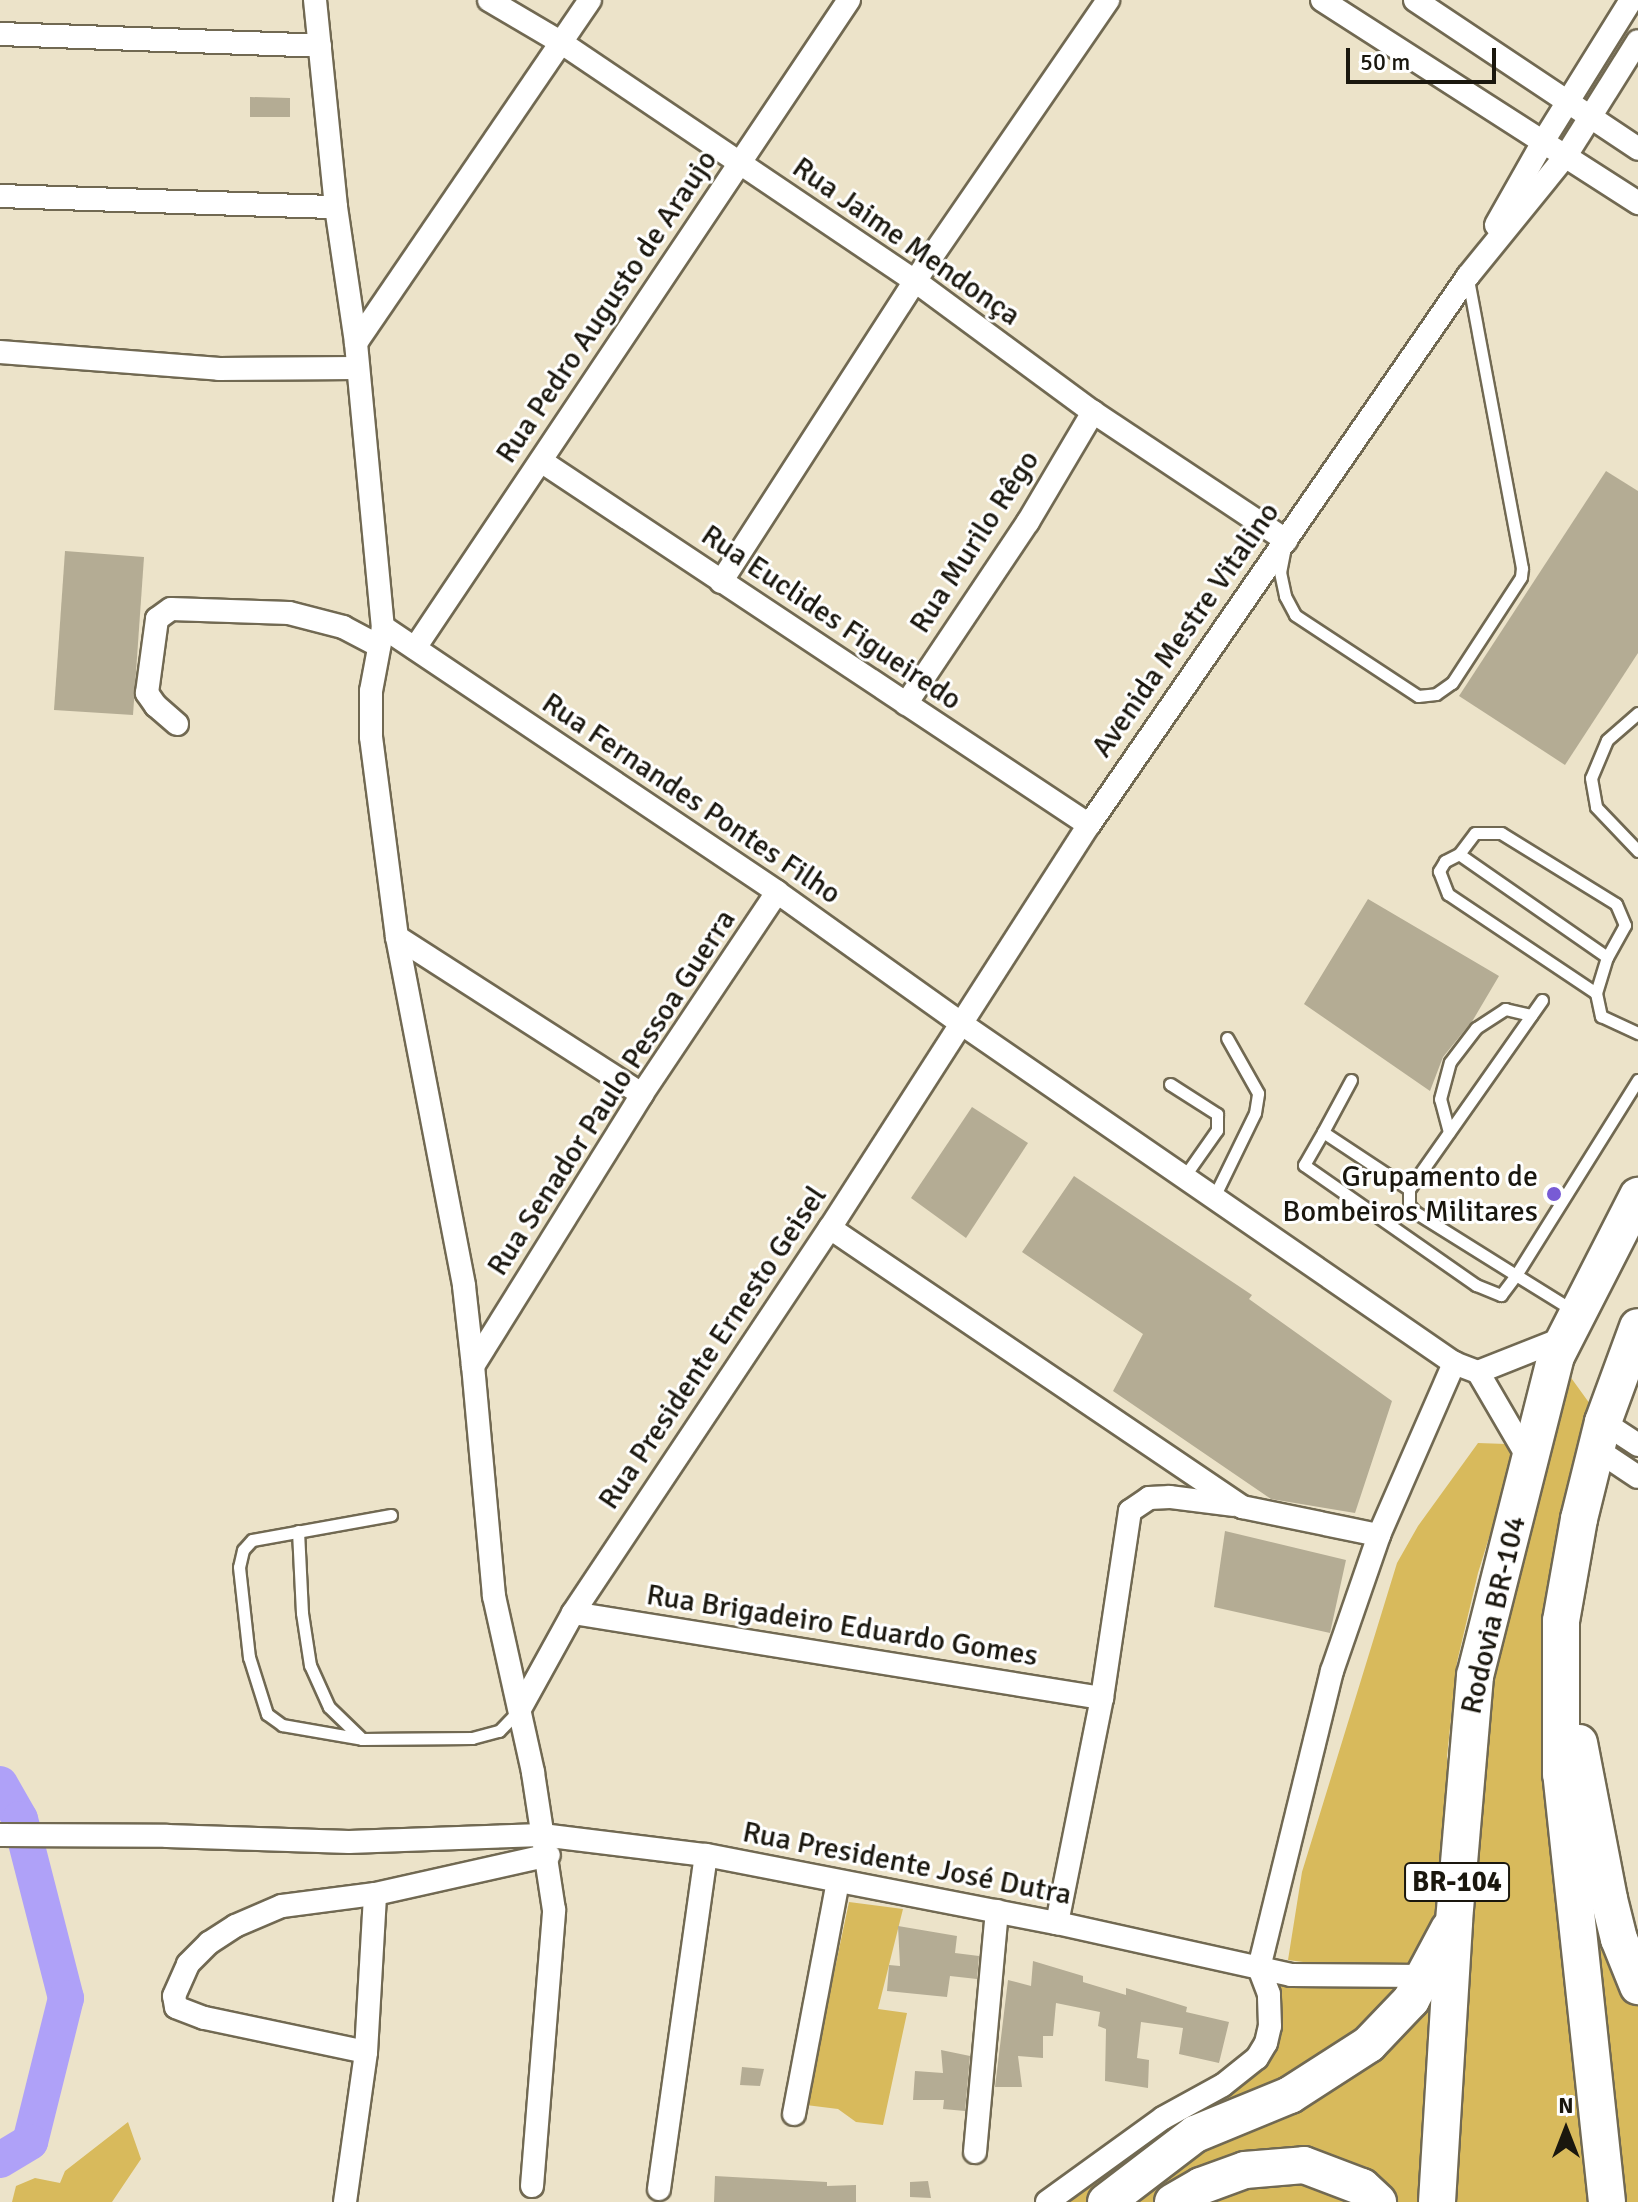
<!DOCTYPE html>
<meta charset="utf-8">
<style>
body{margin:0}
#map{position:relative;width:1638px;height:2202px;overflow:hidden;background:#ece3c9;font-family:Signika,sans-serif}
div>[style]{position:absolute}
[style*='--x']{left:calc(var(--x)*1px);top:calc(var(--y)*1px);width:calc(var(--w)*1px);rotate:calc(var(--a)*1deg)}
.green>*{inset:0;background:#d8ba5c}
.river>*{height:36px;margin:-18px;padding:0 18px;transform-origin:18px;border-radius:18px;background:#afa1f8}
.building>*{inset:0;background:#b4ac94}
.roads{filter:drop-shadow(2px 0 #716952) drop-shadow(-2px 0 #716952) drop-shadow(0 2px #716952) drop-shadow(0 -2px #716952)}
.service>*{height:11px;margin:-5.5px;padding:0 5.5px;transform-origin:5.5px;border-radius:5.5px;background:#fff}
.minor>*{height:22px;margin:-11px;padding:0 11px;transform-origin:11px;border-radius:11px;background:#fff}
.trunk>*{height:36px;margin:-18px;padding:0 18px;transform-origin:18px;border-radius:18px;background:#fff}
.dots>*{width:22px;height:22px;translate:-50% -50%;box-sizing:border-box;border:4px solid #fff;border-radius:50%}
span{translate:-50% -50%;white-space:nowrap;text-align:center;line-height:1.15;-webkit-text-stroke:6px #fff;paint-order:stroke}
.shield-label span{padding:2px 6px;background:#fff;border:2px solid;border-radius:6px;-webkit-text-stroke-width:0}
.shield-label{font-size:28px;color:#1a170e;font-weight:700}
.street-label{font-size:30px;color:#1a170e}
.poi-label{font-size:30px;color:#1a170e}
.right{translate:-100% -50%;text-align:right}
.north{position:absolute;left:1526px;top:2090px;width:80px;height:80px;-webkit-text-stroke:6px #fff;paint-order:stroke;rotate:0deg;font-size:22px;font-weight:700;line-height:32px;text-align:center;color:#1a170e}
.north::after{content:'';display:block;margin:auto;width:28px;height:36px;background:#1a170e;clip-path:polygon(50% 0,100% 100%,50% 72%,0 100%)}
.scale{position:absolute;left:1346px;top:48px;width:150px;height:36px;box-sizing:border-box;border:4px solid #1a170e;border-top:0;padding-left:10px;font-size:24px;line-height:28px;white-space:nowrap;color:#1a170e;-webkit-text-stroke:6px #fff;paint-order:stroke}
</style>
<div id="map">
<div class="green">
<div style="clip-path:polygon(1556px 1357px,1603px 1422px,1561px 1650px,1638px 1986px,1638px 2202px,1106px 2202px,1369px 2044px,1453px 1923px,1475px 1676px)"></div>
<div style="clip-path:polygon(1478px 1443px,1506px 1444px,1514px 1457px,1478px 1573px,1457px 1662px,1447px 1756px,1449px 1803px,1441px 1916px,1413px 1964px,1326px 1965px,1288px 1960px,1302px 1872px,1397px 1563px,1418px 1526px)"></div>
<div style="clip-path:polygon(849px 1902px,903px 1909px,878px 2009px,907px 2013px,883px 2125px,856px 2122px,838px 2109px,806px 2105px)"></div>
<div style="clip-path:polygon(1276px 1980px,1311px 1988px,1406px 1988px,1357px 2038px,1098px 2189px,1088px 2202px,1061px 2202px,1085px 2182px,1266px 2064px,1280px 1999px)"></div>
<div style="clip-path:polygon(128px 2122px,141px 2159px,112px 2202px,12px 2202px,16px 2186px,35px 2178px,60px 2183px,65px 2171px)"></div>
</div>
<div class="river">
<div style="--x:0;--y:1784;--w:40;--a:60.3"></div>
<div style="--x:20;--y:1819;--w:185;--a:75.6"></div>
<div style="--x:66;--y:1998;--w:148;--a:104"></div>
<div style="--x:30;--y:2142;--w:35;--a:149"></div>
</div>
<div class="building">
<div style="clip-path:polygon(250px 97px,290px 98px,290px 117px,250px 117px)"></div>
<div style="clip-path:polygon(1606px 471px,1638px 491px,1638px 653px,1565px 765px,1459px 696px)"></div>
<div style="clip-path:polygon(65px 551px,144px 557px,133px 715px,54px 710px)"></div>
<div style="clip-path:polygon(1368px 899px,1499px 976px,1473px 1020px,1443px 1057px,1430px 1091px,1304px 1004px)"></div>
<div style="clip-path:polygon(972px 1107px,1028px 1143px,966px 1238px,911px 1198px)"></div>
<div style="clip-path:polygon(1074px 1176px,1252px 1295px,1249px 1299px,1392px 1401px,1355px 1513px,1271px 1499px,1113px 1391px,1143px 1334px,1022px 1252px)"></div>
<div style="clip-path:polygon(1225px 1531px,1346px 1560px,1330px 1633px,1214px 1607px)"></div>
<div style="clip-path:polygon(898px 1926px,957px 1936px,955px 1953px,979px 1956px,977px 1979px,950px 1976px,947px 1997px,887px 1991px,889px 1965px,900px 1966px)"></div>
<div style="clip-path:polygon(1033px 1961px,1083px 1976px,1083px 1982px,1126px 1995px,1126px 1988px,1187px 2007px,1186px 2012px,1229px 2022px,1219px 2063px,1179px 2054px,1183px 2028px,1141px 2022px,1137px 2058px,1149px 2060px,1148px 2088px,1105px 2081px,1106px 2029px,1098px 2026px,1100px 2012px,1056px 2003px,1053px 2036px,1043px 2036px,1043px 2058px,1018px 2056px,1022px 2087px,995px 2087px,1008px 1980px,1031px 1986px)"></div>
<div style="clip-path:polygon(941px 2050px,970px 2056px,965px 2111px,943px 2109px,944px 2100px,913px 2100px,915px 2071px,943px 2073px)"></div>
<div style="clip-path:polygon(742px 2067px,764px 2069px,760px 2086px,740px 2085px)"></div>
<div style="clip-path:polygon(715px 2176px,827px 2182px,827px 2186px,856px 2185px,856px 2202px,714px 2202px)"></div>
<div style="clip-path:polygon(928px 2181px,931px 2198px,910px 2197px,910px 2182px)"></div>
</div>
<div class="roads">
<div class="service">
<div style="--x:1284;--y:552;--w:20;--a:101"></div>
<div style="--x:1280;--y:572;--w:25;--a:78"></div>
<div style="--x:1285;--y:596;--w:21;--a:62"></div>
<div style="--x:1295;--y:615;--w:147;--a:33.4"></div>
<div style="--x:1418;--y:696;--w:18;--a:-6"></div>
<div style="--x:1436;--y:694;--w:19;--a:-35"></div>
<div style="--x:1452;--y:683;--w:126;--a:-56.9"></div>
<div style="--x:1521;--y:577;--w:9;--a:-84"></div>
<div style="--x:1522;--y:568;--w:293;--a:-100.6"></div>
<div style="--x:1638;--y:713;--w:41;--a:138.9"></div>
<div style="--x:1607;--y:740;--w:41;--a:112.8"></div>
<div style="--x:1591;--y:778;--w:29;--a:80"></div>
<div style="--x:1596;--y:807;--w:61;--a:46.3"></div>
<div style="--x:1459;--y:854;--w:16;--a:153"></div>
<div style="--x:1445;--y:861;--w:12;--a:121"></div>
<div style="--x:1439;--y:871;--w:25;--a:69"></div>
<div style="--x:1448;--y:894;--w:178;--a:33.8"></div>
<div style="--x:1607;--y:957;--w:180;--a:-145.2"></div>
<div style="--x:1459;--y:854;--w:26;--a:-53"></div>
<div style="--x:1475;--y:833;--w:26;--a:0"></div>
<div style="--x:1501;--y:833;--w:135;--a:31.7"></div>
<div style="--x:1616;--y:904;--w:23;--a:67"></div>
<div style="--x:1625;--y:925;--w:37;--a:119"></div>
<div style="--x:1607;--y:957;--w:38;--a:107"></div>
<div style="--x:1596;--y:993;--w:24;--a:78"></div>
<div style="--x:1601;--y:1016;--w:41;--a:24.7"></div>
<div style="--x:1542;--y:1000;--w:231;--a:125.1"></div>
<div style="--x:1409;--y:1189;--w:16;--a:90"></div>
<div style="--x:1409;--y:1205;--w:9;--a:49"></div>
<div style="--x:1415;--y:1212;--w:119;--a:32"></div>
<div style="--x:1516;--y:1275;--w:230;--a:-58"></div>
<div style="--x:1351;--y:1080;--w:59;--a:118.3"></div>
<div style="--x:1323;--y:1132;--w:103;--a:33.5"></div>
<div style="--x:1170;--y:1084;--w:56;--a:32.6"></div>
<div style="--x:1217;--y:1114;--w:16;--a:90"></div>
<div style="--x:1217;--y:1130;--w:57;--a:125.1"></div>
<div style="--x:1323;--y:1132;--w:38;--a:120"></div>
<div style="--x:1304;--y:1165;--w:210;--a:34.9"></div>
<div style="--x:1476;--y:1285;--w:27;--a:22"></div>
<div style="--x:1501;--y:1295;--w:25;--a:-53"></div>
<div style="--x:1516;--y:1275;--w:68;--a:31.8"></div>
<div style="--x:1449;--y:1132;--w:34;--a:-105"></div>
<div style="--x:1440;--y:1099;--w:38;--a:-75"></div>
<div style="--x:1450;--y:1062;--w:43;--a:-52.6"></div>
<div style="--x:1476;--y:1028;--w:35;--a:-33"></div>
<div style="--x:1505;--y:1009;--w:27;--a:13"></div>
<div style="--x:1214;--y:1197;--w:93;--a:-64"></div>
<div style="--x:1255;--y:1113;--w:20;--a:-81"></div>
<div style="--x:1258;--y:1093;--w:63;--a:-119.4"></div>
<div style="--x:391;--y:1515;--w:141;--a:169.8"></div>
<div style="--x:252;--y:1540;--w:13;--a:132"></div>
<div style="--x:243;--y:1550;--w:17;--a:103"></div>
<div style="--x:239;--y:1567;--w:91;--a:83.7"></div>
<div style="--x:249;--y:1657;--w:60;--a:72.5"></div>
<div style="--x:267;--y:1714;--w:19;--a:36"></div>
<div style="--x:282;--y:1725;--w:81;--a:9.9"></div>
<div style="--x:362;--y:1739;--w:110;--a:-0.5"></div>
<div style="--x:472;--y:1738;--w:28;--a:-15"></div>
<div style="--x:499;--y:1731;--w:28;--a:-46"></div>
<div style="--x:298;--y:1531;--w:82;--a:87.2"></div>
<div style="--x:302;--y:1613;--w:53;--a:81.3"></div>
<div style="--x:310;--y:1665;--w:46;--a:65.7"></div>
<div style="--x:329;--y:1707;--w:46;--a:44.1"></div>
</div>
<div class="minor">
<div style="--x:315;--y:0;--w:208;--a:84.2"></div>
<div style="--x:336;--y:207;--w:137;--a:81.6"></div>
<div style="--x:356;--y:343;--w:285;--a:84.6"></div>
<div style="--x:383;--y:627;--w:65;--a:100.6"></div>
<div style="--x:371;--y:691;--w:46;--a:90"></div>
<div style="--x:371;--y:737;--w:202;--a:82.6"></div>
<div style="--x:397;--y:937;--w:291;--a:32.7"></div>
<div style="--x:489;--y:0;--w:85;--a:30.5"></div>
<div style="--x:562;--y:43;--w:426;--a:34"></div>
<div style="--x:915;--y:281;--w:221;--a:36.4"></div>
<div style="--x:1093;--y:412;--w:232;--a:33.6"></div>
<div style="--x:1322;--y:0;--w:376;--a:32.7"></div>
<div style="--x:1415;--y:0;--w:268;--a:33.7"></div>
<div style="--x:0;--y:34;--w:320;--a:2.1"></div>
<div style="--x:0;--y:196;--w:336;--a:1.9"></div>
<div style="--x:1496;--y:225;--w:98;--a:-60.5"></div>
<div style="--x:1544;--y:140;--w:165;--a:-58.1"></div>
<div style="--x:356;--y:343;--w:415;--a:-55.7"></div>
<div style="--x:0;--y:352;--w:220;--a:4.4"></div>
<div style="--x:219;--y:369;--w:137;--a:-0.4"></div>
<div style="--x:541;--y:461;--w:658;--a:33.59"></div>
<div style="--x:721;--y:582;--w:358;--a:-57.2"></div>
<div style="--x:915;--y:281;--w:341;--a:-55.5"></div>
<div style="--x:383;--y:627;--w:475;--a:33.9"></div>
<div style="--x:777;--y:892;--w:227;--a:35.5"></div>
<div style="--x:962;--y:1024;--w:597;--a:34.57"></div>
<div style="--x:1454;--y:1363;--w:26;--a:21"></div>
<div style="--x:415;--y:648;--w:780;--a:-56.19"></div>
<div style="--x:906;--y:704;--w:219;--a:-56.2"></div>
<div style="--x:1028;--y:522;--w:128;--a:-59.4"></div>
<div style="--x:177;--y:724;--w:28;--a:-139"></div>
<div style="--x:156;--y:706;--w:16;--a:-125"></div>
<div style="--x:147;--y:693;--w:75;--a:-82.3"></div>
<div style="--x:157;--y:619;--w:17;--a:-36"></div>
<div style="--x:171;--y:609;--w:118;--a:1.9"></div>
<div style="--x:289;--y:613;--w:56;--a:14.5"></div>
<div style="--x:343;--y:627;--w:41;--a:27.8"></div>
<div style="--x:397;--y:937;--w:355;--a:79.1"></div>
<div style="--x:464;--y:1286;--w:81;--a:83.6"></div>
<div style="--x:830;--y:1228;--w:498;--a:34.1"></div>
<div style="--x:1242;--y:1507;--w:140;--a:11.6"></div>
<div style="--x:1478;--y:1372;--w:103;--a:59.7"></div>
<div style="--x:1478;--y:1372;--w:92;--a:-21.6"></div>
<div style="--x:1603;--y:1422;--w:42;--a:33.3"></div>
<div style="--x:1596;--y:1449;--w:50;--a:33.7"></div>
<div style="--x:573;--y:1613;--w:536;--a:9.13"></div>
<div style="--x:520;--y:1709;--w:110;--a:-61.1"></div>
<div style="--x:573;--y:1613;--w:463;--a:-56.3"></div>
<div style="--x:830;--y:1228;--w:479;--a:-57.3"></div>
<div style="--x:1089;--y:825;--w:667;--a:-55.38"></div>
<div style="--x:1468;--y:276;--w:157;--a:-50.9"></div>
<div style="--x:1567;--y:154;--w:133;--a:-57.9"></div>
<div style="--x:0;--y:1835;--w:167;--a:0.3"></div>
<div style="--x:167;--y:1836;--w:182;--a:1.9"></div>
<div style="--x:349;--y:1842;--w:193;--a:-2.1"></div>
<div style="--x:542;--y:1835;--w:165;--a:7"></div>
<div style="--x:706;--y:1855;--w:358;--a:11"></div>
<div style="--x:1057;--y:1923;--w:240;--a:12.5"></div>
<div style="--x:1291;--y:1975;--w:133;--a:0.4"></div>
<div style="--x:1057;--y:1923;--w:229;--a:-78.7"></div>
<div style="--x:1102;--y:1698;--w:189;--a:-81.5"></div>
<div style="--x:1130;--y:1511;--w:23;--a:-34"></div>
<div style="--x:1149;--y:1498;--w:21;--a:-3"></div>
<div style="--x:1170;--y:1497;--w:64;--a:7.2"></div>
<div style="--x:1259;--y:1968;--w:306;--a:-76.2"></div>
<div style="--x:1332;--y:1671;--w:144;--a:-70.9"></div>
<div style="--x:1379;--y:1535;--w:188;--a:-66.4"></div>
<div style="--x:366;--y:2052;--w:166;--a:-168.1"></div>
<div style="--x:204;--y:2018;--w:30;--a:-159"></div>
<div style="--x:176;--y:2007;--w:11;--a:-100"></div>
<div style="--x:174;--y:1996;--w:35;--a:-66"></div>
<div style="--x:188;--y:1964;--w:30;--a:-45"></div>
<div style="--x:209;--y:1943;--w:31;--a:-33"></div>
<div style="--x:235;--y:1926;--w:51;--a:-23.1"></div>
<div style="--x:282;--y:1906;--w:94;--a:-7.4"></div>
<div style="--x:375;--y:1894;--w:178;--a:-12.6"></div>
<div style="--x:794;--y:2114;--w:236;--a:-79.3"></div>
<div style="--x:975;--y:2152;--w:242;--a:-84.8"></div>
<div style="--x:532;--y:2186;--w:277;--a:-85.4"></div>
<div style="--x:554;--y:1910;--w:140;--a:-98.7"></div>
<div style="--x:533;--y:1772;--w:180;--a:-102.5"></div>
<div style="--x:494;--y:1596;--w:231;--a:-95.2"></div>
<div style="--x:473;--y:1366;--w:320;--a:-58.1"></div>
<div style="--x:642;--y:1094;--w:243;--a:-56.2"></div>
<div style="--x:659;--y:2189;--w:337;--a:-82"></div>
<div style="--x:345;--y:2202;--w:151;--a:-82"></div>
<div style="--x:366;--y:2052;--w:158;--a:-86.7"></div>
<div style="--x:1047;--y:2202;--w:143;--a:-35.9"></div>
<div style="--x:1163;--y:2118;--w:68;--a:-28.8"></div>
<div style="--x:1223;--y:2085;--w:43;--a:-38.5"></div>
<div style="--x:1257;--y:2058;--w:17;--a:-59"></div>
<div style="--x:1266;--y:2043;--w:17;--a:-77"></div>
<div style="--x:1270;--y:2026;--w:32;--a:-92"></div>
<div style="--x:1269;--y:1994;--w:28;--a:-111"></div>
</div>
<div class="trunk">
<div style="--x:1579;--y:1743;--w:159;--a:79.1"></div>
<div style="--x:1609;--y:1899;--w:41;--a:76"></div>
<div style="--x:1619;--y:1939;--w:51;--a:68"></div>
<div style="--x:1106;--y:2202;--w:112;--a:-37.4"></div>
<div style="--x:1195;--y:2134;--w:103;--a:-22.3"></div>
<div style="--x:1290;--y:2095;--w:94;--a:-32.8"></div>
<div style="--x:1369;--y:2044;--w:61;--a:-46.3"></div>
<div style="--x:1411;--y:2000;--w:81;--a:-61.8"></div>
<div style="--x:1173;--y:2202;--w:32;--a:-30"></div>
<div style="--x:1201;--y:2186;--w:47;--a:-20"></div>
<div style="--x:1245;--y:2170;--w:59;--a:-4.8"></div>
<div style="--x:1304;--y:2165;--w:62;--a:20.8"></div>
<div style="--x:1362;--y:2187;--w:22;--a:43"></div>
<div style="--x:1437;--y:2202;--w:282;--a:-86.5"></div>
<div style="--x:1454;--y:1921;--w:246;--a:-85.1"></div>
<div style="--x:1475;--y:1676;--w:330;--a:-75.8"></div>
<div style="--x:1556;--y:1356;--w:180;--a:-62.9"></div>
<div style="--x:1607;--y:2202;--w:430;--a:-96.1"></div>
<div style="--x:1561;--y:1774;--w:153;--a:-90"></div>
<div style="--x:1561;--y:1621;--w:104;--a:-80"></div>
<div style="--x:1579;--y:1519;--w:100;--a:-76.1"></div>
<div style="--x:1603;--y:1422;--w:101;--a:-69.8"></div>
</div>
</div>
<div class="dots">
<div style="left:1554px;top:1194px;background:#785bd5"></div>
</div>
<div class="shield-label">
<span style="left:1457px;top:1882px">BR-104</span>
</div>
<div class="street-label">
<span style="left:906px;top:242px;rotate:35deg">Rua Jaime Mendonça</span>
<span style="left:607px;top:307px;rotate:-56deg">Rua Pedro Augusto de Araujo</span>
<span style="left:975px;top:542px;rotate:-57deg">Rua Murilo Rêgo</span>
<span style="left:831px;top:618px;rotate:34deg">Rua Euclides Figueiredo</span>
<span style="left:1186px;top:630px;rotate:-55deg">Avenida Mestre Vitalino</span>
<span style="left:691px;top:799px;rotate:34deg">Rua Fernandes Pontes Filho</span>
<span style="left:612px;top:1093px;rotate:-57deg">Rua Senador Paulo Pessoa Guerra</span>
<span style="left:713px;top:1348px;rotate:-56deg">Rua Presidente Ernesto Geisel</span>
<span style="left:1494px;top:1615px;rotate:-77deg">Rodovia BR-104</span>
<span style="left:842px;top:1626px;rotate:9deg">Rua Brigadeiro Eduardo Gomes</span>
<span style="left:907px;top:1864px;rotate:11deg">Rua Presidente José Dutra</span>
</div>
<div class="poi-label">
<span class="right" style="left:1538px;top:1194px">Grupamento de<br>Bombeiros Militares</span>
</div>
<div class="north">N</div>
<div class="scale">50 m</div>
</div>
